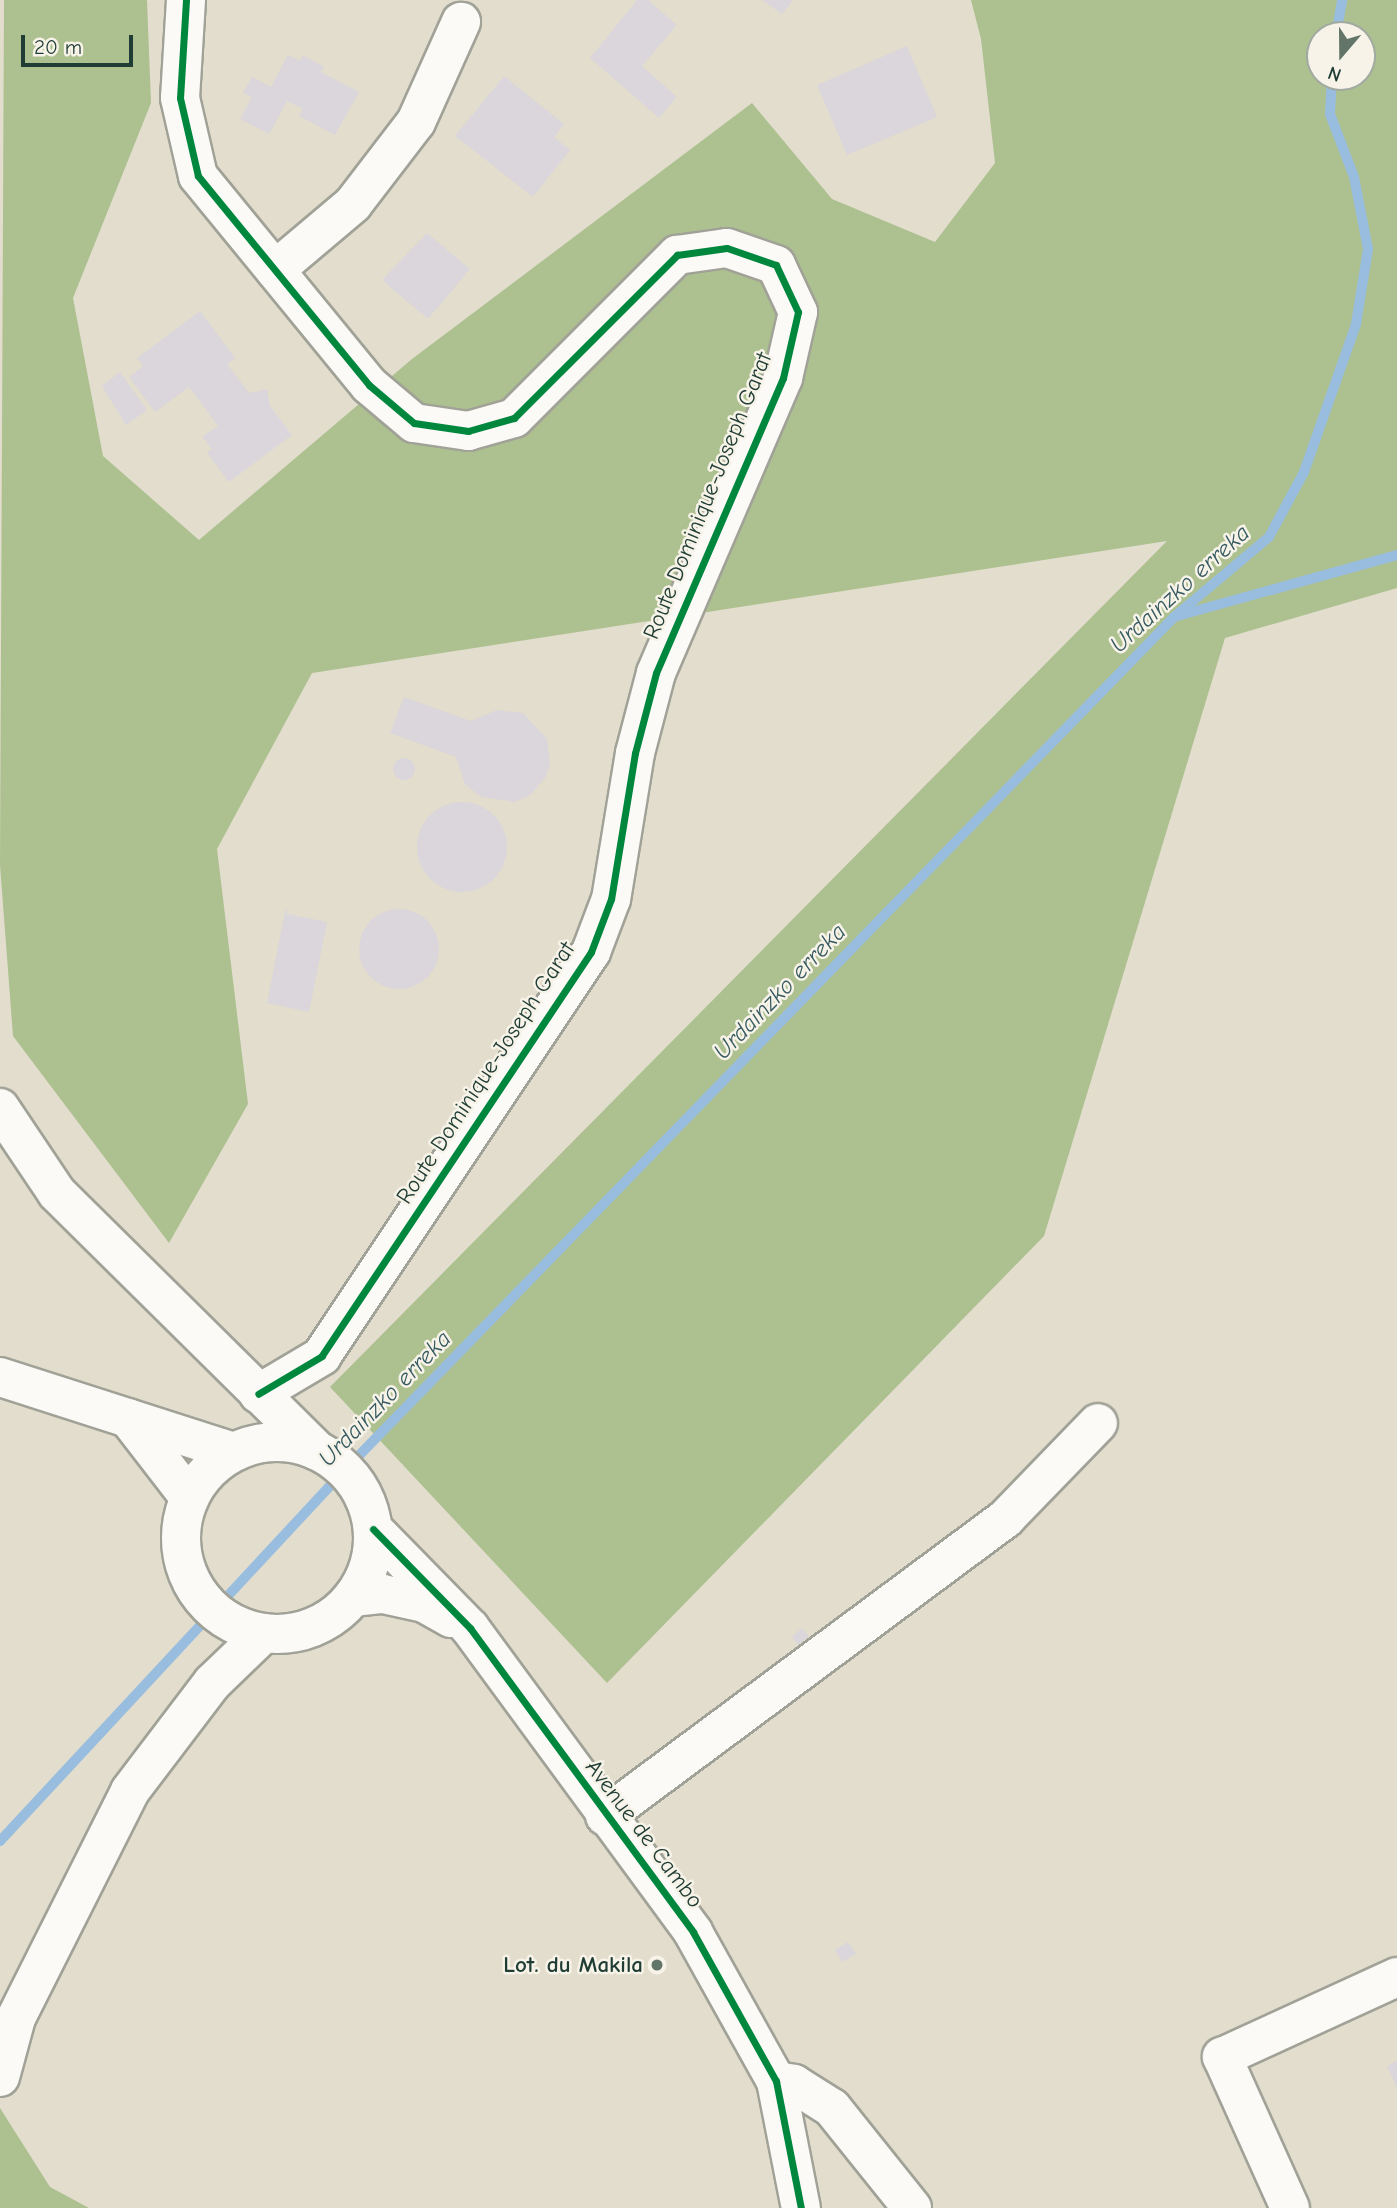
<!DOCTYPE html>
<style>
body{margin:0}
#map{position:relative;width:1397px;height:2208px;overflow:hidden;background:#e2ddcc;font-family:"Comic Neue",sans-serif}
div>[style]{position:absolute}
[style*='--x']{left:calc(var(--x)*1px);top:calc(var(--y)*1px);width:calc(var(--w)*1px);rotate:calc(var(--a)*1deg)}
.forest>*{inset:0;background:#adc090}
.stream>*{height:10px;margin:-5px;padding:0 5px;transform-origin:5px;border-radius:5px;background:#98bddf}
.building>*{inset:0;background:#dad6db}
.round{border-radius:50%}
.roads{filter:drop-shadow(2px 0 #a1a297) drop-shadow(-2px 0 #a1a297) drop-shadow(0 2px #a1a297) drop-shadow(0 -2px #a1a297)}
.minor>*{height:38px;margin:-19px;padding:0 19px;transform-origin:19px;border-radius:19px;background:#fbfaf7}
.minor>.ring{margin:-19px;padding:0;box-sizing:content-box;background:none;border:38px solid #fbfaf7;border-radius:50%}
.highway>*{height:38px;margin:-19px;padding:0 19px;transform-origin:19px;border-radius:19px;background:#fbfaf7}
.cycleway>*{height:7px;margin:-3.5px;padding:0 3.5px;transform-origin:3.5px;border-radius:3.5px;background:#00873e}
.dots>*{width:19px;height:19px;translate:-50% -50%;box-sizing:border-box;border:4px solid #f7f3e8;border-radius:50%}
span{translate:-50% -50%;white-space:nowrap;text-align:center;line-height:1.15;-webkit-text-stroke:5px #f7f3e8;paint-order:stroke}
.street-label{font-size:23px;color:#1f3d34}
.poi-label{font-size:23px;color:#1f3d34;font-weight:700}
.right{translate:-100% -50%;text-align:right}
.water-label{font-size:24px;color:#365a61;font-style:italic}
.north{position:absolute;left:1306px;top:21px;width:70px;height:70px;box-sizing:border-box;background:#f7f3e8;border:2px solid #a1aaa0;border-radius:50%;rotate:200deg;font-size:19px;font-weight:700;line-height:28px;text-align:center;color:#1f3d34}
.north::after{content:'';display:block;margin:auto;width:24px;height:32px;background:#637569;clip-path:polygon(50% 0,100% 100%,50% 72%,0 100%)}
.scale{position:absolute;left:21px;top:35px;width:112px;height:32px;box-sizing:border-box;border:4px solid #1f3d34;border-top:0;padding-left:9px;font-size:21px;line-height:24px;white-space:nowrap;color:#1f3d34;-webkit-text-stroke:5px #f7f3e8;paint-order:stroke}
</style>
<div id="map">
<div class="forest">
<div style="clip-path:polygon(evenodd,4px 0,147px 0,151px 103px,73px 298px,103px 456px,199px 540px,412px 359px,752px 103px,832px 199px,935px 242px,995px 163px,981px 39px,971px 0,1397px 0,1397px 588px,1225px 638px,1044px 1236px,607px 1683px,330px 1387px,1167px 541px,312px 673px,217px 849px,248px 1104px,169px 1243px,13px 1036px,0 865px,4px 0,1320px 35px,1362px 35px,1362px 77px,1320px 77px,1320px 35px)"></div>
<div style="clip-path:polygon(0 2108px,50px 2187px,89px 2208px,0 2208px)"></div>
</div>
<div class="stream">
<div style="--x:1336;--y:35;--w:36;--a:-80"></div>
<div style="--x:1177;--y:616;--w:228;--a:-15.5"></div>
<div style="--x:0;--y:1841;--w:500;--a:-47.1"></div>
<div style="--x:340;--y:1475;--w:1197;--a:-45.81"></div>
<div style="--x:1174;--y:617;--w:124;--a:-40.1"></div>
<div style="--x:1269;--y:537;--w:74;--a:-61.7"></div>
<div style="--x:1304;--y:472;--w:157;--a:-70.6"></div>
<div style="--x:1356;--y:324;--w:76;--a:-80.9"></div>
<div style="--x:1368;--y:249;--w:73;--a:-101"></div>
<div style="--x:1354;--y:177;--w:67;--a:-110.9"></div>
<div style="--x:1330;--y:114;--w:37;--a:-87"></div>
</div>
<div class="building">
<div style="clip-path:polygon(637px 0,648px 0,677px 25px,642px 66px,677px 97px,659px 118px,590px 58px)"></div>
<div style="clip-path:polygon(762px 0,793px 0,782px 14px)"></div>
<div style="clip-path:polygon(907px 46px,937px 117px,847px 155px,817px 85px)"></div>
<div style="clip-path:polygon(288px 55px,300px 61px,303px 55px,324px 67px,321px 72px,359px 92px,335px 135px,299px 116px,303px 109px,287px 101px,269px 134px,240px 119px,252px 97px,243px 93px,252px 77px,271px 87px)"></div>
<div style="clip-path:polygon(504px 76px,564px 124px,554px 137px,570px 150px,533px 197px,455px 136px)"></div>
<div style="clip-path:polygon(427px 233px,470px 269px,428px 319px,382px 280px)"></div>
<div style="clip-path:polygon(200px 311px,235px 358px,227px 364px,249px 393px,267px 389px,270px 406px,292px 435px,229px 482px,207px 453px,212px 449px,202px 437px,218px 426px,189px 387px,155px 412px,129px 377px,143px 366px,137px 358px)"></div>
<div style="clip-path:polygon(120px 372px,147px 410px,126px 425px,102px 386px)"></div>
<div style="clip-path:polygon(404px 697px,471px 721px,497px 710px,523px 713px,547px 739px,550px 764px,545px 778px,530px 795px,515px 802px,481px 797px,465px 784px,456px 757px,390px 733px)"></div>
<div class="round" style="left:393px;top:758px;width:22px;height:22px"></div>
<div class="round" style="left:417px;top:802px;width:90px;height:90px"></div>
<div style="clip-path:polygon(286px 907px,287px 914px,327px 922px,309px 1012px,267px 1003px)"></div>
<div class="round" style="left:359px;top:909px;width:80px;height:80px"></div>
<div style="clip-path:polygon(802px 1628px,809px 1636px,798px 1645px,792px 1637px)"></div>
<div style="clip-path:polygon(848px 1942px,856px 1954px,842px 1962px,835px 1950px)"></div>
<div style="clip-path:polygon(1397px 2061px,1397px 2088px,1387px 2066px)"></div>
</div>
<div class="roads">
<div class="minor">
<div style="--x:186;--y:0;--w:98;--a:93.5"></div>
<div style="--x:180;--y:98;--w:80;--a:77"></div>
<div style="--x:198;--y:176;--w:270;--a:50.7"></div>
<div style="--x:369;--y:385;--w:59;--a:40.2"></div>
<div style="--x:414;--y:423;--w:55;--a:8.4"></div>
<div style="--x:468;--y:431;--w:48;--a:-15.8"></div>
<div style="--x:514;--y:418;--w:231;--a:-45"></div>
<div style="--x:677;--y:255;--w:50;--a:-8"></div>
<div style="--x:727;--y:248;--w:52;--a:19.1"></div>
<div style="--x:776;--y:265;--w:52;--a:64.9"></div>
<div style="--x:798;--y:312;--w:68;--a:102.8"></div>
<div style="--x:783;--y:378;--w:321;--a:113.3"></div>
<div style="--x:656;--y:673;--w:83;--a:104.7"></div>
<div style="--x:635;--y:753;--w:148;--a:99.3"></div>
<div style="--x:611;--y:899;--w:57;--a:110.7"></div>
<div style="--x:591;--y:952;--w:485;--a:123.7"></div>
<div style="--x:322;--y:1356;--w:74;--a:149.3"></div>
<div style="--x:275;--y:270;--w:102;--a:-40.2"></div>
<div style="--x:353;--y:204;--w:103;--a:-52.5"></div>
<div style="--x:416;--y:122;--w:110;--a:-65.8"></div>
<div style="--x:0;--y:1377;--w:245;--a:17.8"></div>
<div style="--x:128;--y:1418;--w:100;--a:52.3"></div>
<div class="ring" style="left:181px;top:1442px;width:154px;height:154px"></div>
<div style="--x:373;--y:1529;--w:139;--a:45.6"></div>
<div style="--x:470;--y:1628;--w:377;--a:53.7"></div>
<div style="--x:693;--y:1932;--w:171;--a:60.9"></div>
<div style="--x:776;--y:2081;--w:129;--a:78.9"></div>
<div style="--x:353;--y:1597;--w:30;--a:-6"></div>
<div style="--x:383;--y:1594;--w:42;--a:12.4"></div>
<div style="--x:424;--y:1603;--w:31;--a:29"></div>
<div style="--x:605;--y:1816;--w:500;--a:-36.6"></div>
<div style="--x:1006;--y:1518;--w:132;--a:-45.9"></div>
<div style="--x:776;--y:2081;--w:18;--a:9"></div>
<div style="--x:794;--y:2084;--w:45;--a:32.3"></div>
<div style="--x:832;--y:2108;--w:128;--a:51.3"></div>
<div style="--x:1290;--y:2208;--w:166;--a:-114.2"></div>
<div style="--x:1222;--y:2057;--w:192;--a:-24.6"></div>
</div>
<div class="highway">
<div style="--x:0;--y:1108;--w:102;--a:56.2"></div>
<div style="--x:57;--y:1193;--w:366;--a:44.7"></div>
<div style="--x:0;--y:2077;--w:61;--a:-74.8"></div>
<div style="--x:16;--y:2018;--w:254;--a:-63.3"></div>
<div style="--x:130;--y:1791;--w:136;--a:-52.8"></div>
<div style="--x:212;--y:1683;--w:72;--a:-43.9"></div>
</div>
</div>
<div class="cycleway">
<div style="--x:186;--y:0;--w:98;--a:93.5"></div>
<div style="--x:180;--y:98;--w:80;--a:77"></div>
<div style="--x:198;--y:176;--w:270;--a:50.7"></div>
<div style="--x:369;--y:385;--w:59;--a:40.2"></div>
<div style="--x:414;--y:423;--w:55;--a:8.4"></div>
<div style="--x:468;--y:431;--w:48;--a:-15.8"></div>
<div style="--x:514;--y:418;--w:231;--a:-45"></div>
<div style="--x:677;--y:255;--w:50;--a:-8"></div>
<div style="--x:727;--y:248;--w:52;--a:19.1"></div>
<div style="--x:776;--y:265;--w:52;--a:64.9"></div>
<div style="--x:798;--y:312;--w:68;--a:102.8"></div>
<div style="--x:783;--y:378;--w:321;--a:113.3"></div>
<div style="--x:656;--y:673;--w:83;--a:104.7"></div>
<div style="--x:635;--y:753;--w:148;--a:99.3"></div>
<div style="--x:611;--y:899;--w:57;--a:110.7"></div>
<div style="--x:591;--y:952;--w:485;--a:123.7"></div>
<div style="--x:322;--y:1356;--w:74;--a:149.3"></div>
<div style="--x:373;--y:1529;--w:139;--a:45.6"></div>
<div style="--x:470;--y:1628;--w:377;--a:53.7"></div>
<div style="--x:693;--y:1932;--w:171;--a:60.9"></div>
<div style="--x:776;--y:2081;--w:129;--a:78.9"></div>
</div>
<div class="dots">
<div style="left:657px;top:1965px;background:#637569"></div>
</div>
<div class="street-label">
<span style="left:708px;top:496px;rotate:-68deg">Route Dominique-Joseph Garat</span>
<span style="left:486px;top:1073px;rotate:-57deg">Route Dominique-Joseph Garat</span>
<span style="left:644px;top:1834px;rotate:53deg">Avenue de Cambo</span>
</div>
<div class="poi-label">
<span class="right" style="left:643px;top:1965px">Lot. du Makila</span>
</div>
<div class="water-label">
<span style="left:1180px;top:589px;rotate:-42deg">Urdainzko erreka</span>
<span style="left:780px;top:992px;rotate:-46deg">Urdainzko erreka</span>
<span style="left:385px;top:1399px;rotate:-46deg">Urdainzko erreka</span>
</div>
<div class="north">N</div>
<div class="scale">20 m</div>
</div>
